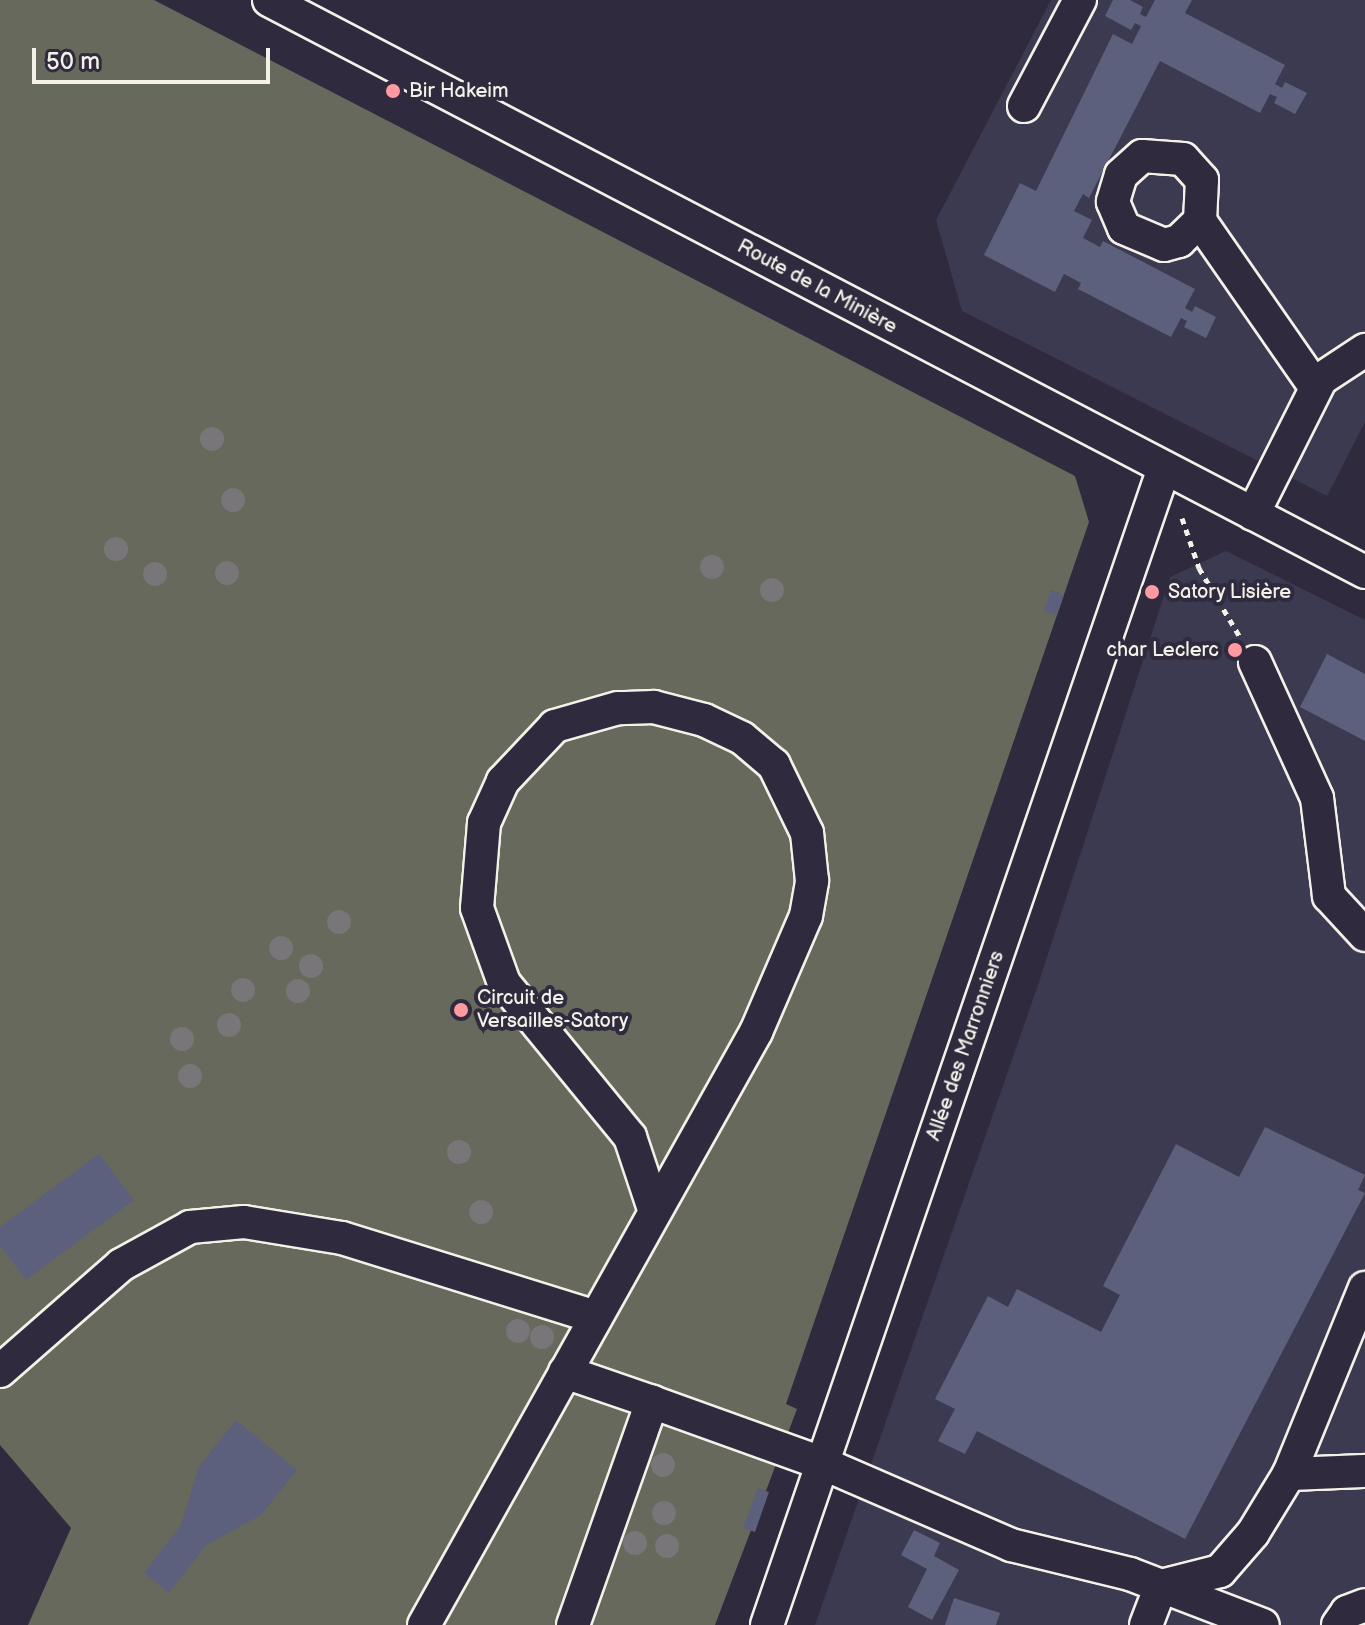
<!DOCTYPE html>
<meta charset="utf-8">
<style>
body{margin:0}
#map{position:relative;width:1365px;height:1625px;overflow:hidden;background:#2f2a3d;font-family:"Balsamiq Sans",sans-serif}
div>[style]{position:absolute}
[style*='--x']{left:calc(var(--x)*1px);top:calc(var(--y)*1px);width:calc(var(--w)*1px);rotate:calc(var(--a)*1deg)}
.built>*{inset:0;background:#3c3a50}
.green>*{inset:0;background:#66695b}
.building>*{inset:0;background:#5c607c}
.path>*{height:5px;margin-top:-2.5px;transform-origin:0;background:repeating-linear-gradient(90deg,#f4f1e8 0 6px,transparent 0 12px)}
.roads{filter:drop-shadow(2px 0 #f4f1e8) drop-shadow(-2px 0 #f4f1e8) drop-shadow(0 2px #f4f1e8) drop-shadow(0 -2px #f4f1e8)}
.minor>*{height:32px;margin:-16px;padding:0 16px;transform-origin:16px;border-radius:16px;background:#2f2a3d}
.trees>*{width:24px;height:24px;margin:-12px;border-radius:50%;background:#787678}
.dots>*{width:22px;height:22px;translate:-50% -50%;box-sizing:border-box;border:4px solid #2f2a3d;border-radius:50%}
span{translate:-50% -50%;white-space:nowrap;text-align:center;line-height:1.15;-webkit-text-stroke:8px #2f2a3d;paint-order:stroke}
.poi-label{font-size:20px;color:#f4f1e8}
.left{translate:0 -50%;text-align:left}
.right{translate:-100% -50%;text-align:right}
.street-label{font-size:20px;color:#f4f1e8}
.scale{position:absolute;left:32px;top:48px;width:238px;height:36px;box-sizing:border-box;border:4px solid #f4f1e8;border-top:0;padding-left:10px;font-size:24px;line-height:28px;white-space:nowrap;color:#f4f1e8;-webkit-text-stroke:6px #2f2a3d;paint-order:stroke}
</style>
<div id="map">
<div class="built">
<div style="clip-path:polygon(1051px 0,1365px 0,1365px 422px,1327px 496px,962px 311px,936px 220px)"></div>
<div style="clip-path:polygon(1226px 551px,1365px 620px,1365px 1625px,815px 1625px,1037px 988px,1170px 577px)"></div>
</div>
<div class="green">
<div style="clip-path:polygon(0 0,154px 0,1075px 476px,1089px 522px,786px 1404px,797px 1409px,715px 1625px,28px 1625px,71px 1528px,0 1445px)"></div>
</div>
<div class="building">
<div style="clip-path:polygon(1113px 0,1130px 0,1143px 7px,1140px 14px,1146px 17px,1155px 0,1192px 0,1185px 13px,1285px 65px,1275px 84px,1282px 88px,1285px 82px,1307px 93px,1295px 114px,1274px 103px,1277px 97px,1270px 94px,1260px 113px,1160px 61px,1089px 198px,1083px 194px,1074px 211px,1092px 220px,1083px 238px,1100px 247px,1103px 241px,1195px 289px,1185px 308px,1192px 312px,1195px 306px,1216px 317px,1206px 338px,1184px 327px,1187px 321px,1181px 318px,1171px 337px,1078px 289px,1081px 283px,1064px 274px,1055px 292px,984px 255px,1020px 183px,1036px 191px,1113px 34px,1132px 44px,1141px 26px,1135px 23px,1131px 30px,1105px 16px)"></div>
<div style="clip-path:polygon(1051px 590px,1064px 595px,1057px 615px,1044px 611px)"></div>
<div style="clip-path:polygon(1327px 654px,1365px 674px,1365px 741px,1300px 707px)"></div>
<div style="clip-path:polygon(1265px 1127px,1365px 1175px,1358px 1190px,1365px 1193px,1185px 1539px,977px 1431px,965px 1454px,938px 1441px,955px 1409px,935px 1399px,988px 1296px,1008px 1307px,1017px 1289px,1101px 1332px,1120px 1295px,1103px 1286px,1176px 1144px,1239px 1177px)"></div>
<div style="clip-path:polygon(99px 1154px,134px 1200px,26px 1280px,0 1245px,0 1227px)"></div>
<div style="clip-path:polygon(236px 1420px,297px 1470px,261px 1515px,206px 1545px,169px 1593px,144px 1573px,181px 1525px,199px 1466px)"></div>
<div style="clip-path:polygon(758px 1488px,769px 1492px,755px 1532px,743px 1528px)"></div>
<div style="clip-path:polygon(914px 1530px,940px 1543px,934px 1556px,959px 1570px,932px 1620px,908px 1607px,927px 1569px,901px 1555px)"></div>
<div style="clip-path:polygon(954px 1598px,1000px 1613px,996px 1625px,945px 1625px)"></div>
</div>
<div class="path">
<div style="--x:1182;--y:518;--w:53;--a:71.2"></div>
<div style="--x:1199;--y:568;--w:80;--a:59.3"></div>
</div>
<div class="roads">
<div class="minor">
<div style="--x:269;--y:0;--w:1236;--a:27.56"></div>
<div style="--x:1024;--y:106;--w:120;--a:-62.2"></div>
<div style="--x:1200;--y:221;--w:41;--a:-87.2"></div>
<div style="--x:1202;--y:180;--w:28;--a:-132"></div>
<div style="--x:1183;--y:159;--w:41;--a:-175.8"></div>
<div style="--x:1142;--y:156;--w:28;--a:138"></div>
<div style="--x:1121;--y:175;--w:28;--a:107"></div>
<div style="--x:1113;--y:202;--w:28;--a:67"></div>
<div style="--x:1124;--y:228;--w:43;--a:23"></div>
<div style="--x:1164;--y:245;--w:16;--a:-15"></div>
<div style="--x:1179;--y:241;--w:29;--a:-44"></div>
<div style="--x:1200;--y:221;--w:203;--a:55.2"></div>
<div style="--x:1253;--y:514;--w:151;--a:-63.3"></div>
<div style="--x:1321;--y:379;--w:53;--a:-33.4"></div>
<div style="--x:1255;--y:662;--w:149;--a:65.5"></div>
<div style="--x:1317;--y:798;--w:99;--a:83"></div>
<div style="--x:1329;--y:896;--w:53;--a:47.3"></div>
<div style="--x:0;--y:1371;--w:161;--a:-41.2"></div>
<div style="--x:121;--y:1265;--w:79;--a:-28.8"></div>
<div style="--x:190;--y:1227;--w:54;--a:-5.3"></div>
<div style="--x:244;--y:1222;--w:99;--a:9.3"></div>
<div style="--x:342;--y:1238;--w:266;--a:17.3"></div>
<div style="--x:565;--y:1372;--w:92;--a:19"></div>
<div style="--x:1289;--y:1474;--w:76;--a:-2.3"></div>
<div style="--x:424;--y:1625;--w:680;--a:-60.76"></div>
<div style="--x:756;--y:1032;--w:126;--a:-66.7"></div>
<div style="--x:806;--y:916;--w:36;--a:-80"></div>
<div style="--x:812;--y:881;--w:48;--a:-95.9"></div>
<div style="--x:807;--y:833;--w:76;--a:-115.9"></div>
<div style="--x:774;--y:765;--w:42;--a:-139.8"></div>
<div style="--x:742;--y:738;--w:42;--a:-154.7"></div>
<div style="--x:704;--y:720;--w:52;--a:-165.4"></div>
<div style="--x:654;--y:707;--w:36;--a:178"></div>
<div style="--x:618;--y:708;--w:66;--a:164.1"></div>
<div style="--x:555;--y:726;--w:76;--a:133.4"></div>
<div style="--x:503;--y:781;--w:46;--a:114.3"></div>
<div style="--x:484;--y:823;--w:85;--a:94.7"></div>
<div style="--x:477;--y:908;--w:80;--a:70.2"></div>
<div style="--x:504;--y:983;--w:199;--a:50.7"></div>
<div style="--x:630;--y:1137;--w:76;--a:71.6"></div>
<div style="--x:573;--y:1625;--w:237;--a:-70.5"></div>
<div style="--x:652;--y:1402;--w:183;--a:19.8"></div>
<div style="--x:824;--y:1464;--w:204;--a:23.4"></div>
<div style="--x:1011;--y:1545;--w:122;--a:13.7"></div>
<div style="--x:1130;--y:1574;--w:142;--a:21"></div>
<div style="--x:767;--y:1625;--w:1223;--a:-71.06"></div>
<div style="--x:1146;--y:1625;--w:42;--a:-69"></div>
<div style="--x:1161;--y:1586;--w:61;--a:-14.3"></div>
<div style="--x:1220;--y:1571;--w:50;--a:-49"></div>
<div style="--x:1253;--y:1533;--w:69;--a:-58.6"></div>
<div style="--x:1289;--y:1474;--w:201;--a:-67.8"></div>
<div style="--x:1338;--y:1625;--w:16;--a:-55"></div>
<div style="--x:1347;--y:1612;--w:19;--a:-21"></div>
</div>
</div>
<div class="trees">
<div style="left:212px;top:439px"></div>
<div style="left:233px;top:500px"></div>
<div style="left:116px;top:549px"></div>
<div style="left:712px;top:567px"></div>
<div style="left:227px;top:573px"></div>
<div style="left:155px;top:574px"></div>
<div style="left:772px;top:590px"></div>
<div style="left:339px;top:922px"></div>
<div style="left:281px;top:948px"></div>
<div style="left:311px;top:966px"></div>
<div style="left:243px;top:990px"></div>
<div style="left:298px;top:991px"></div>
<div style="left:229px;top:1025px"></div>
<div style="left:182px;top:1039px"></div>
<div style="left:190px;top:1076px"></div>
<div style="left:459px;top:1152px"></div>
<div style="left:481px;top:1212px"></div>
<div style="left:518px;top:1331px"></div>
<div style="left:542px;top:1337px"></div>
<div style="left:663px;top:1465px"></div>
<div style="left:664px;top:1513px"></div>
<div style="left:635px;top:1543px"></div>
<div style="left:667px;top:1546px"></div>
</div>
<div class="dots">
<div style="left:393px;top:91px;background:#ff9aa2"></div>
<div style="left:1152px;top:592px;background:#ff9aa2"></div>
<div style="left:1235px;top:650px;background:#ff9aa2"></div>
<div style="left:461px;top:1010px;background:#ff9aa2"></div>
</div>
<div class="poi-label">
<span class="left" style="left:409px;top:91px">Bir Hakeim</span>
<span class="left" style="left:1168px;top:592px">Satory Lisière</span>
<span class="right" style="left:1219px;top:650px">char Leclerc</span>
<span class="left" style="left:477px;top:1010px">Circuit de<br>Versailles-Satory</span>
</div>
<div class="street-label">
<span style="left:817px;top:287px;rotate:28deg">Route de la Minière</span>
<span style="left:966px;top:1046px;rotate:-71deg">Allée des Marronniers</span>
</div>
<div class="scale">50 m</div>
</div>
